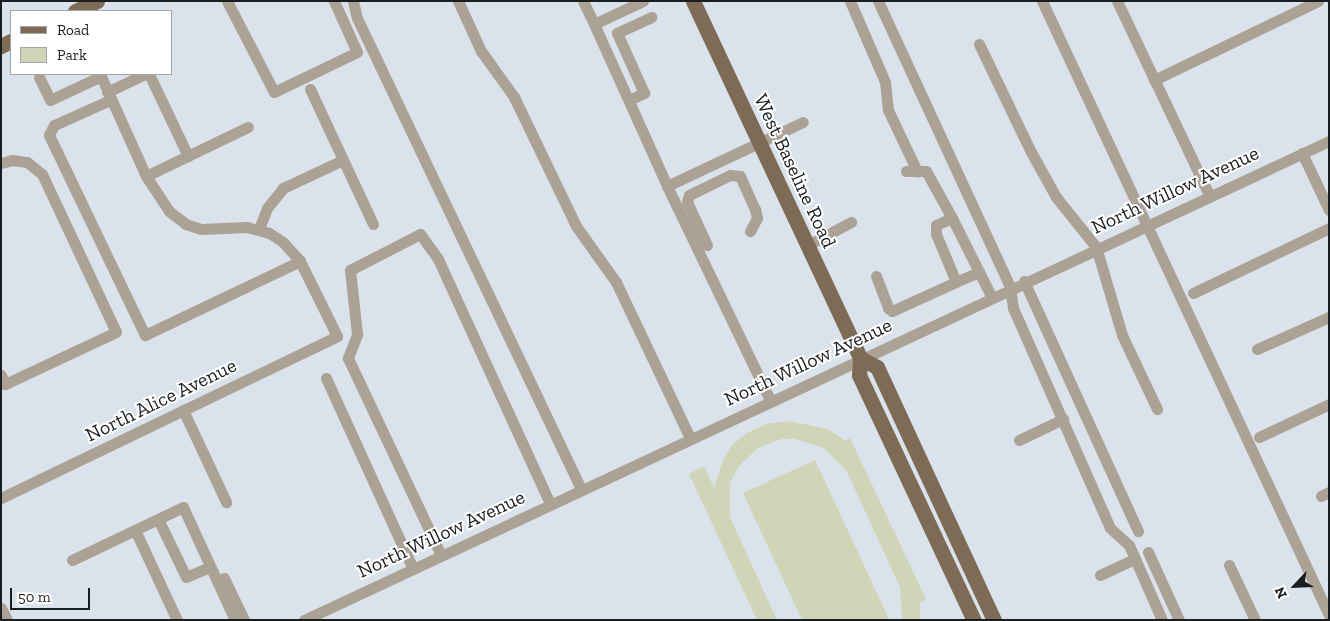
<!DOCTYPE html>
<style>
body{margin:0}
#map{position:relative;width:1330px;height:621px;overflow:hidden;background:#dae3eb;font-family:"Zilla Slab",serif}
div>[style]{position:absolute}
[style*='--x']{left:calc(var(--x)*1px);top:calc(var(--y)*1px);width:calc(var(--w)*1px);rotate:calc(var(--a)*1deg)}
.green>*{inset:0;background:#d1d5b8}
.minor>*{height:11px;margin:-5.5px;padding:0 5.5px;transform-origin:5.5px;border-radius:5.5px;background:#aba195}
.major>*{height:15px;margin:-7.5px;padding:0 7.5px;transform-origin:7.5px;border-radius:7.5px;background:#7d6b56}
span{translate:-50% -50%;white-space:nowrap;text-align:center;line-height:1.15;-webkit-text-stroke:4px #fff;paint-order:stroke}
.street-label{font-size:20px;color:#1b1e21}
.frame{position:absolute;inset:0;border:2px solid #1b1e21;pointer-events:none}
.legend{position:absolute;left:10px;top:10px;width:162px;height:65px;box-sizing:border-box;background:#fff;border:1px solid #a4a5a6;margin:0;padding:6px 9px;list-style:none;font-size:15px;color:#1b1e21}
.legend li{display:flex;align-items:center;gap:10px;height:25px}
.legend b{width:25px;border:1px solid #a4a5a6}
.north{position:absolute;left:1270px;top:561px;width:50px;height:50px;-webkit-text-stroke:4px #fff;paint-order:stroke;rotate:245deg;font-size:14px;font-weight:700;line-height:20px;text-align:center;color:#1b1e21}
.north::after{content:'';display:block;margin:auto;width:18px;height:22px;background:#1b1e21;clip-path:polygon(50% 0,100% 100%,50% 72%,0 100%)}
.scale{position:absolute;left:10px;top:588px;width:80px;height:22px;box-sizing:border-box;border:2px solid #1b1e21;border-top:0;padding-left:6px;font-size:15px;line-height:18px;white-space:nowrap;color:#1b1e21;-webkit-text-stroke:4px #fff;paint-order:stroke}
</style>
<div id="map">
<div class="green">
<div style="clip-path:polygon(789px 421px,828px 429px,845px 441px,850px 438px,926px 599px,920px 602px,920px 620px,902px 620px,900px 587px,846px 470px,824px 448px,795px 439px,782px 439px,758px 448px,739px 466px,730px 483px,730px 517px,777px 620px,757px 620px,689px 474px,704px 466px,714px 488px,722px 462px,732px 445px,747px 433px,766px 424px)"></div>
<div style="clip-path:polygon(815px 460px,889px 619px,887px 620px,802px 620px,743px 493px)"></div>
</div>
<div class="minor">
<div style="--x:227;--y:1;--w:102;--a:62.7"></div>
<div style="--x:274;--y:92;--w:92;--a:-25.7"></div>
<div style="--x:357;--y:52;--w:56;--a:-114.3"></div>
<div style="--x:353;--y:1;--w:17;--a:77"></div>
<div style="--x:357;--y:18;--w:522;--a:64.56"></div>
<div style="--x:458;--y:1;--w:55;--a:65.3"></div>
<div style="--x:481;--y:51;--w:57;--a:54.3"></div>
<div style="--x:514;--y:97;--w:143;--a:64.3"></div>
<div style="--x:576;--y:226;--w:69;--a:54.5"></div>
<div style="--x:616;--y:282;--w:173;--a:64.6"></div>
<div style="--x:583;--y:1;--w:25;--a:64"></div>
<div style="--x:594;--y:24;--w:54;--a:-25.1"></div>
<div style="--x:850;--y:1;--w:88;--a:66.6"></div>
<div style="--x:885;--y:82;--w:28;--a:84"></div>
<div style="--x:888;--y:110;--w:68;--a:64.6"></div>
<div style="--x:878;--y:1;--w:315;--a:65.2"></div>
<div style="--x:1010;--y:287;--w:21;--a:82"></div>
<div style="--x:1013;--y:308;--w:240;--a:66.2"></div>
<div style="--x:1110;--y:528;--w:25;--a:42"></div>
<div style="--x:1129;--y:545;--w:82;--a:66.3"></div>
<div style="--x:1042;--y:1;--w:678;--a:64.95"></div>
<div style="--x:1117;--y:1;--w:215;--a:64.6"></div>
<div style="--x:594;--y:24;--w:178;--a:65.7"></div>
<div style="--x:979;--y:44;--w:120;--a:64.3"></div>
<div style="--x:1031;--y:152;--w:51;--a:60.9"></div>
<div style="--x:1056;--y:197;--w:64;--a:51.3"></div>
<div style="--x:1096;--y:247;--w:92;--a:73.5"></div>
<div style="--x:1122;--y:335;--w:82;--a:64.7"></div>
<div style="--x:149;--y:74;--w:91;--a:64.6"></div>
<div style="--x:39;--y:77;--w:25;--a:64"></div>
<div style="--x:50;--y:100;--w:56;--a:-25.2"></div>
<div style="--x:1154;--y:80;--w:182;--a:-25.7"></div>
<div style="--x:310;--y:89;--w:149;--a:65"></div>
<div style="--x:107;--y:92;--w:42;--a:-25.3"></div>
<div style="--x:110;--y:100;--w:61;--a:155.9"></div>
<div style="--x:54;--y:125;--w:11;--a:117"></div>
<div style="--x:49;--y:135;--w:222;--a:64.4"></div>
<div style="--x:145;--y:335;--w:172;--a:-25.5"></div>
<div style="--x:629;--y:100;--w:17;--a:-25"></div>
<div style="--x:644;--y:93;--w:66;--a:-114.2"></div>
<div style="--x:617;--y:33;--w:38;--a:-25"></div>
<div style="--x:1302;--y:153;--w:63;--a:64.7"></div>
<div style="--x:1;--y:163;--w:11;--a:-15"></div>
<div style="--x:12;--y:160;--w:15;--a:8"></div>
<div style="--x:27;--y:162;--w:19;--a:39"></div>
<div style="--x:42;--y:174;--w:174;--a:64.9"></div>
<div style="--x:116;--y:332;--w:123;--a:154.9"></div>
<div style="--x:5;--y:384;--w:10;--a:-114"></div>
<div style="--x:906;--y:171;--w:20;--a:0"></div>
<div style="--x:926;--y:171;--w:54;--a:61"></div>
<div style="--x:146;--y:176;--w:113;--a:-25.7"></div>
<div style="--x:259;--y:229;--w:22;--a:-69"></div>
<div style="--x:267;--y:208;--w:26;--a:-51"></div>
<div style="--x:283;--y:188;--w:66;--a:-25"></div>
<div style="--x:707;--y:245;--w:47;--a:-114.9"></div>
<div style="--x:687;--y:202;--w:7;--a:-74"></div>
<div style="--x:689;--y:195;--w:46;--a:-26"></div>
<div style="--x:730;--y:175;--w:10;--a:6"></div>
<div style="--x:740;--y:176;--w:36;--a:66"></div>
<div style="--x:755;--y:209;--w:9;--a:77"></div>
<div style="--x:757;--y:218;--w:15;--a:118"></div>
<div style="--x:808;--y:245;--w:49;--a:-28.1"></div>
<div style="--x:979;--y:272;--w:25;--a:157"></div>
<div style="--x:956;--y:282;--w:52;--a:-112.6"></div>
<div style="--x:936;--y:234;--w:9;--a:-90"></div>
<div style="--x:936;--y:225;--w:17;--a:-24"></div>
<div style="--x:952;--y:218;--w:87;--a:63.4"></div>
<div style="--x:876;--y:276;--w:34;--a:69"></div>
<div style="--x:888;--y:308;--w:5;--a:37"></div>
<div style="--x:892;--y:311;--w:70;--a:-24.4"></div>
<div style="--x:1024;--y:281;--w:275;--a:65.5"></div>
<div style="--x:1193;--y:293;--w:151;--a:-25.5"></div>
<div style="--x:1257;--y:349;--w:79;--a:-24"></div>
<div style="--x:326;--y:378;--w:210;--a:65.5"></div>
<div style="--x:770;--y:400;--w:237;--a:-115.7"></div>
<div style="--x:667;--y:186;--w:150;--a:-25.2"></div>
<div style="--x:183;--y:410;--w:102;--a:64.9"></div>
<div style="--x:1259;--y:437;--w:77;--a:-25.2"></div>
<div style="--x:1019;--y:440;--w:49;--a:-25.5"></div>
<div style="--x:1321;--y:496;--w:9;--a:-27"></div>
<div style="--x:1;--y:498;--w:373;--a:-25.7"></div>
<div style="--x:337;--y:336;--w:84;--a:-116.3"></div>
<div style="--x:300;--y:261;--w:25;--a:-132"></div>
<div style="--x:283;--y:242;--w:17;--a:-147"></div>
<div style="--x:269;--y:233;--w:23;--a:-165"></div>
<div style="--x:247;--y:227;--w:46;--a:177.5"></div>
<div style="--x:201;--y:229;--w:16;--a:-162"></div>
<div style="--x:186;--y:224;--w:21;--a:-143"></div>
<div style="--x:169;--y:211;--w:42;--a:-123.3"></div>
<div style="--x:146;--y:176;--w:112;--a:-114.3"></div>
<div style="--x:158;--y:519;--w:64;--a:64.2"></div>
<div style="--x:186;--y:577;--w:26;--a:-23"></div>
<div style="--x:135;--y:530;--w:99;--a:65"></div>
<div style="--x:1148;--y:552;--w:75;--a:65.5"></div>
<div style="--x:441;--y:555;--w:218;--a:-115.3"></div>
<div style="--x:348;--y:358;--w:26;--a:-69"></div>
<div style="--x:357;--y:334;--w:64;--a:-96.2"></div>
<div style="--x:350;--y:270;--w:79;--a:-27.2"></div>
<div style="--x:420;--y:234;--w:31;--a:54"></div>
<div style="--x:438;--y:259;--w:269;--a:65.4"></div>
<div style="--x:72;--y:560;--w:123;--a:-25.5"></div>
<div style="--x:183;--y:507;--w:124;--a:65.3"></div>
<div style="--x:1229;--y:565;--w:61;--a:64.7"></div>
<div style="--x:1100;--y:575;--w:38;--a:-25"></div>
<div style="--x:224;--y:578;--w:47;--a:64.5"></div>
<div style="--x:1;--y:608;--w:13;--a:63"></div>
<div style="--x:304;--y:620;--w:1131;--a:-25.05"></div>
</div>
<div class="major">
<div style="--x:693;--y:1;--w:394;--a:64.9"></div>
<div style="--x:860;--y:358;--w:17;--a:93"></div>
<div style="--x:859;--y:375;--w:271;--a:64.9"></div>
<div style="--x:75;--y:11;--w:24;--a:-24"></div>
<div style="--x:1;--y:46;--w:11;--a:-27"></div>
<div style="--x:860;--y:358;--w:19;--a:28"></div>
<div style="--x:877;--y:367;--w:279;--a:65.2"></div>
</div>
<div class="street-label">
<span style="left:795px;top:171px;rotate:65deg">West Baseline Road</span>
<span style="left:1175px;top:190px;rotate:-25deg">North Willow Avenue</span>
<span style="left:808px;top:362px;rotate:-25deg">North Willow Avenue</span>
<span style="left:161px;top:400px;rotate:-26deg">North Alice Avenue</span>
<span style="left:441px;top:534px;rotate:-25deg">North Willow Avenue</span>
</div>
<div class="frame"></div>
<ul class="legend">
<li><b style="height:6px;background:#7d6b56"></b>Road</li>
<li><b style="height:14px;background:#d1d5b8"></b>Park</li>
</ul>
<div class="north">N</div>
<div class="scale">50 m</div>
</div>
